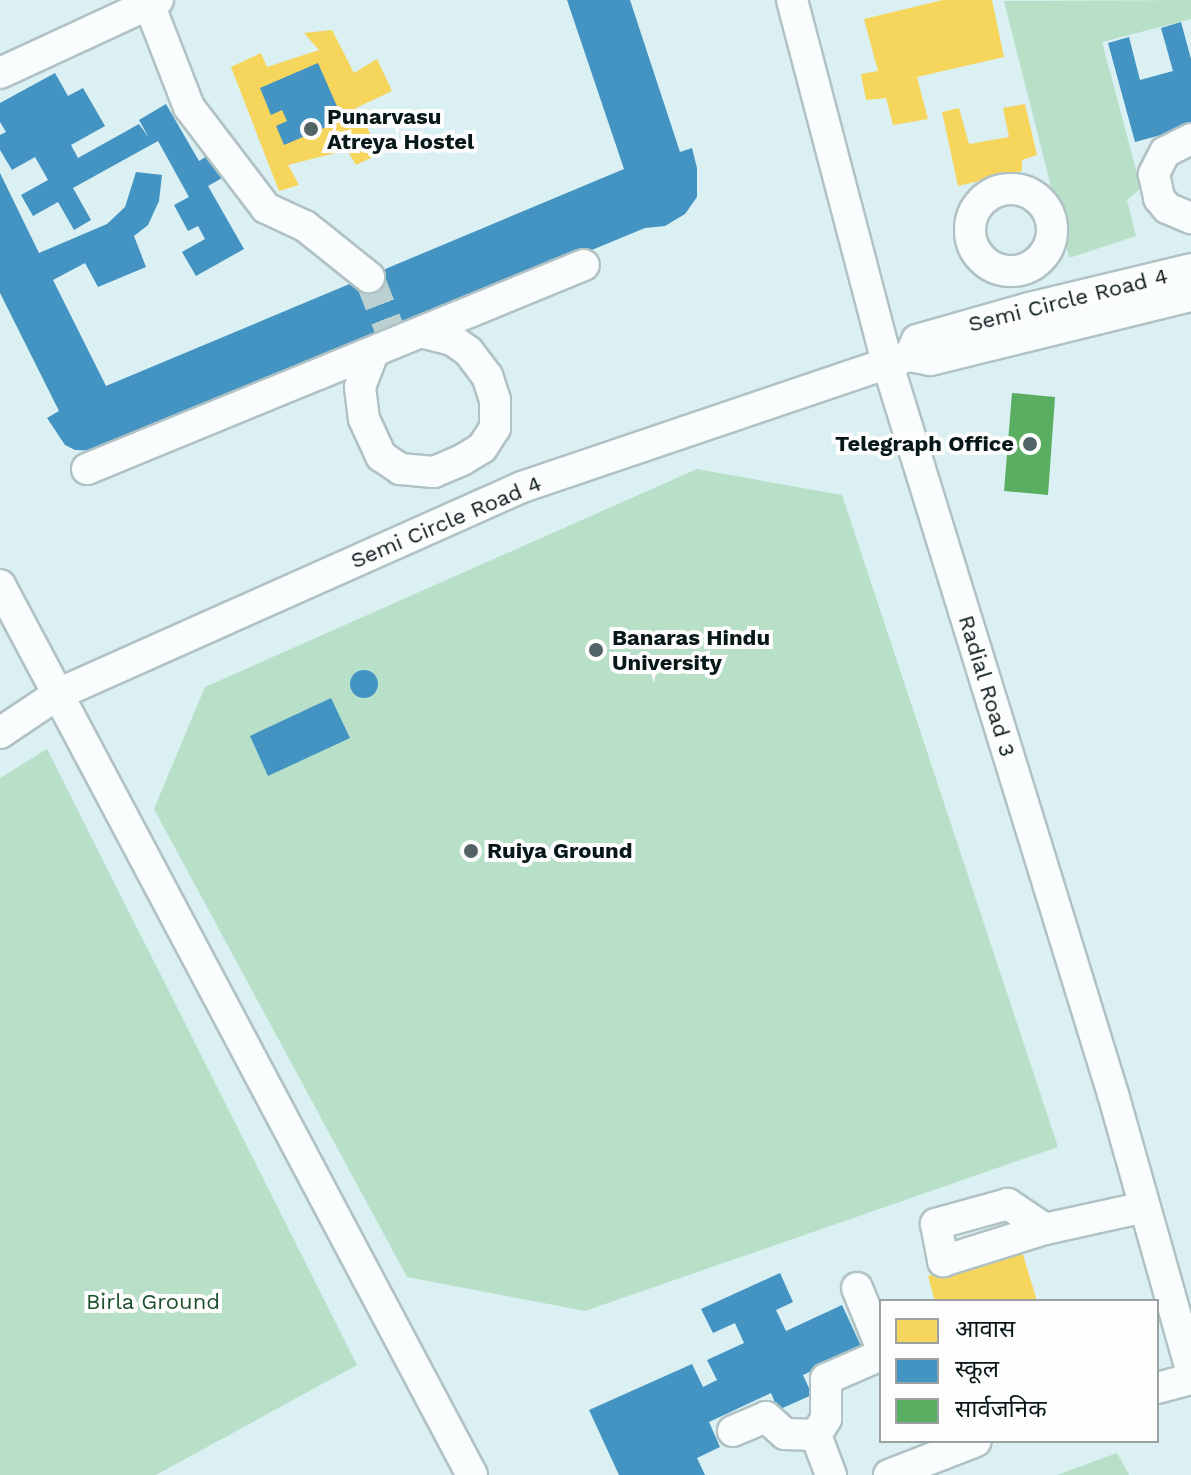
<!DOCTYPE html>
<meta charset="utf-8">
<style>
body{margin:0}
#map{position:relative;width:1191px;height:1475px;overflow:hidden;background:#daf0f2;font-family:"Work Sans","Noto Sans Devanagari",sans-serif}
div>[style]{position:absolute}
[style*='--x']{left:calc(var(--x)*1px);top:calc(var(--y)*1px);width:calc(var(--w)*1px);rotate:calc(var(--a)*1deg)}
.green>*{inset:0;background:#b8e0c9}
.homes>*{inset:0;background:#f6d55c}
.schools>*{inset:0;background:#4393c3}
.round{border-radius:50%}
.public>*{inset:0;background:#5aae61}
.minor-tunnel>*{height:30px;margin-top:-15px;transform-origin:0;background:repeating-linear-gradient(90deg,#bad0d1 0 30px,transparent 0 45px)}
.roads{filter:drop-shadow(2px 0 #b1c2c4) drop-shadow(-2px 0 #b1c2c4) drop-shadow(0 2px #b1c2c4) drop-shadow(0 -2px #b1c2c4)}
.minor>*{height:30px;margin:-15px;padding:0 15px;transform-origin:15px;border-radius:15px;background:#f9fdfd}
.minor>.ring{margin:-15px;padding:0;box-sizing:content-box;background:none;border:30px solid #f9fdfd;border-radius:50%}
.dots>*{width:22px;height:22px;translate:-50% -50%;box-sizing:border-box;border:4px solid #fdfdfd;border-radius:50%}
span{translate:-50% -50%;white-space:nowrap;text-align:center;line-height:1.15;-webkit-text-stroke:8px #fdfdfd;paint-order:stroke}
.poi-label{font-size:22px;color:#081819;font-weight:700}
.left{translate:0 -50%;text-align:left}
.right{translate:-100% -50%;text-align:right}
.street-label{font-size:22px;color:#081819}
.park-label{font-size:22px;color:#1b502b}
.legend{position:absolute;left:879px;top:1299px;width:280px;height:144px;box-sizing:border-box;background:#fdfdfd;border:2px solid #9ba1a2;margin:0;padding:10px 14px;list-style:none;font-size:24px;color:#081819}
.legend li{display:flex;align-items:center;gap:16px;height:40px}
.legend b{width:40px;border:2px solid #9ba1a2}
</style>
<div id="map">
<div class="green">
<div style="clip-path:polygon(1191px 0,1191px 19px,1102px 42px,1141px 188px,1127px 200px,1136px 236px,1069px 258px,1004px 1px)"></div>
<div style="clip-path:polygon(697px 469px,842px 495px,1058px 1147px,585px 1311px,407px 1277px,154px 809px,205px 687px)"></div>
<div style="clip-path:polygon(47px 749px,357px 1365px,156px 1475px,0 1475px,0 778px)"></div>
<div style="clip-path:polygon(1117px 1453px,1129px 1475px,1057px 1475px)"></div>
</div>
<div class="homes">
<div style="clip-path:polygon(943px 0,992px 0,1004px 57px,917px 77px,928px 119px,893px 125px,886px 98px,866px 100px,861px 74px,878px 71px,864px 19px)"></div>
<div style="clip-path:polygon(332px 30px,354px 73px,377px 59px,392px 91px,356px 108px,381px 153px,356px 165px,347px 150px,288px 165px,299px 185px,279px 191px,231px 67px,261px 53px,267px 67px,319px 50px,304px 33px)"></div>
<div style="clip-path:polygon(1025px 104px,1037px 155px,1022px 160px,1022px 171px,958px 186px,942px 112px,959px 108px,969px 144px,1009px 137px,1003px 108px)"></div>
<div style="clip-path:polygon(1021px 1248px,1037px 1301px,935px 1301px,928px 1276px)"></div>
</div>
<div class="schools">
<div style="clip-path:polygon(567px 0,630px 0,680px 152px,692px 148px,697px 168px,697px 197px,685px 214px,665px 226px,645px 228px,105px 451px,75px 450px,65px 445px,47px 418px,59px 411px,0 293px,0 173px,39px 253px,107px 224px,125px 207px,136px 172px,162px 175px,159px 201px,148px 225px,134px 236px,146px 267px,98px 287px,85px 263px,53px 280px,106px 386px,624px 169px)"></div>
<div style="clip-path:polygon(1181px 22px,1191px 59px,1191px 127px,1135px 142px,1108px 43px,1129px 37px,1140px 80px,1173px 71px,1161px 28px)"></div>
<div style="clip-path:polygon(318px 63px,343px 120px,284px 145px,276px 126px,287px 121px,282px 110px,271px 115px,260px 88px)"></div>
<div style="clip-path:polygon(55px 73px,68px 96px,83px 88px,105px 126px,71px 145px,78px 158px,139px 124px,149px 138px,139px 120px,166px 104px,199px 161px,218px 149px,231px 173px,208px 186px,244px 249px,196px 276px,182px 252px,205px 239px,198px 226px,188px 231px,174px 205px,189px 197px,158px 141px,73px 188px,91px 220px,74px 230px,58px 202px,33px 216px,21px 195px,48px 180px,35px 157px,12px 170px,0 150px,0 135px,6px 132px,0 122px,0 103px)"></div>
<div class="round" style="left:350px;top:670px;width:28px;height:28px"></div>
<div style="clip-path:polygon(331px 698px,350px 738px,268px 776px,250px 736px)"></div>
<div style="clip-path:polygon(780px 1273px,793px 1302px,776px 1310px,786px 1331px,842px 1305px,862px 1348px,803px 1375px,812px 1395px,778px 1410px,771px 1393px,709px 1422px,720px 1447px,697px 1458px,705px 1475px,619px 1475px,589px 1410px,692px 1364px,703px 1387px,717px 1380px,707px 1360px,744px 1343px,735px 1323px,713px 1333px,701px 1309px)"></div>
</div>
<div class="public">
<div style="clip-path:polygon(1012px 393px,1055px 397px,1048px 495px,1004px 491px)"></div>
</div>
<div class="minor-tunnel">
<div style="--x:369;--y:277;--w:60;--a:68.6"></div>
</div>
<div class="roads">
<div class="minor">
<div style="--x:792;--y:0;--w:377;--a:75.3"></div>
<div style="--x:888;--y:365;--w:763;--a:72.85"></div>
<div style="--x:1113;--y:1094;--w:287;--a:74.2"></div>
<div style="--x:149;--y:4;--w:110;--a:68.8"></div>
<div style="--x:189;--y:107;--w:127;--a:52.7"></div>
<div style="--x:266;--y:208;--w:43;--a:24.8"></div>
<div style="--x:305;--y:226;--w:82;--a:38.6"></div>
<div style="--x:0;--y:73;--w:174;--a:-24.8"></div>
<div style="--x:1191;--y:139;--w:29;--a:153"></div>
<div style="--x:1165;--y:152;--w:25;--a:117"></div>
<div style="--x:1154;--y:174;--w:25;--a:78"></div>
<div style="--x:1159;--y:198;--w:13;--a:51"></div>
<div style="--x:1167;--y:208;--w:26;--a:23"></div>
<div class="ring" style="left:970px;top:189px;width:52px;height:52px"></div>
<div style="--x:373;--y:353;--w:36;--a:111"></div>
<div style="--x:360;--y:387;--w:32;--a:83"></div>
<div style="--x:364;--y:419;--w:41;--a:65.3"></div>
<div style="--x:381;--y:456;--w:23;--a:34"></div>
<div style="--x:400;--y:469;--w:34;--a:5"></div>
<div style="--x:434;--y:472;--w:30;--a:-23"></div>
<div style="--x:462;--y:460;--w:23;--a:-31"></div>
<div style="--x:482;--y:448;--w:24;--a:-57"></div>
<div style="--x:495;--y:428;--w:28;--a:-90"></div>
<div style="--x:495;--y:400;--w:25;--a:-108"></div>
<div style="--x:487;--y:376;--w:31;--a:-127"></div>
<div style="--x:468;--y:351;--w:19;--a:-145"></div>
<div style="--x:452;--y:340;--w:32;--a:-166"></div>
<div style="--x:910;--y:356;--w:17;--a:-66"></div>
<div style="--x:917;--y:340;--w:116;--a:-15.9"></div>
<div style="--x:1029;--y:308;--w:167;--a:-13.5"></div>
<div style="--x:87;--y:469;--w:537;--a:-22.32"></div>
<div style="--x:0;--y:585;--w:1007;--a:62.06"></div>
<div style="--x:0;--y:733;--w:70;--a:-33.9"></div>
<div style="--x:58;--y:694;--w:508;--a:-24.04"></div>
<div style="--x:522;--y:487;--w:410;--a:-18.7"></div>
<div style="--x:910;--y:356;--w:20;--a:11"></div>
<div style="--x:930;--y:360;--w:269;--a:-13.8"></div>
<div style="--x:1045;--y:1229;--w:45;--a:-146"></div>
<div style="--x:1008;--y:1204;--w:75;--a:164.5"></div>
<div style="--x:936;--y:1224;--w:38;--a:79"></div>
<div style="--x:943;--y:1261;--w:107;--a:-17.4"></div>
<div style="--x:1045;--y:1229;--w:102;--a:-12.4"></div>
<div style="--x:857;--y:1288;--w:64;--a:67.9"></div>
<div style="--x:1157;--y:1388;--w:35;--a:-15"></div>
<div style="--x:733;--y:1431;--w:36;--a:-23"></div>
<div style="--x:766;--y:1417;--w:25;--a:42"></div>
<div style="--x:785;--y:1434;--w:31;--a:2"></div>
<div style="--x:831;--y:1475;--w:43;--a:-110.6"></div>
<div style="--x:816;--y:1435;--w:19;--a:-58"></div>
<div style="--x:826;--y:1419;--w:40;--a:-90"></div>
<div style="--x:826;--y:1379;--w:60;--a:-23.6"></div>
<div style="--x:889;--y:1475;--w:93;--a:-21.3"></div>
</div>
</div>
<div class="dots">
<div style="left:311px;top:129px;background:#526465"></div>
<div style="left:1030px;top:444px;background:#526465"></div>
<div style="left:596px;top:650px;background:#526465"></div>
<div style="left:471px;top:851px;background:#526465"></div>
</div>
<div class="poi-label">
<span class="left" style="left:327px;top:129px">Punarvasu<br>Atreya Hostel</span>
<span class="right" style="left:1014px;top:444px">Telegraph Office</span>
<span class="left" style="left:612px;top:650px">Banaras Hindu<br>University</span>
<span class="left" style="left:487px;top:851px">Ruiya Ground</span>
</div>
<div class="street-label">
<span style="left:1068px;top:300px;rotate:-14deg">Semi Circle Road 4</span>
<span style="left:446px;top:522px;rotate:-23deg">Semi Circle Road 4</span>
<span style="left:987px;top:686px;rotate:73deg">Radial Road 3</span>
</div>
<div class="park-label">
<span style="left:153px;top:1302px">Birla Ground</span>
</div>
<ul class="legend">
<li><b style="height:22px;background:#f6d55c"></b>आवास</li>
<li><b style="height:22px;background:#4393c3"></b>स्कूल</li>
<li><b style="height:22px;background:#5aae61"></b>सार्वजनिक</li>
</ul>
</div>
